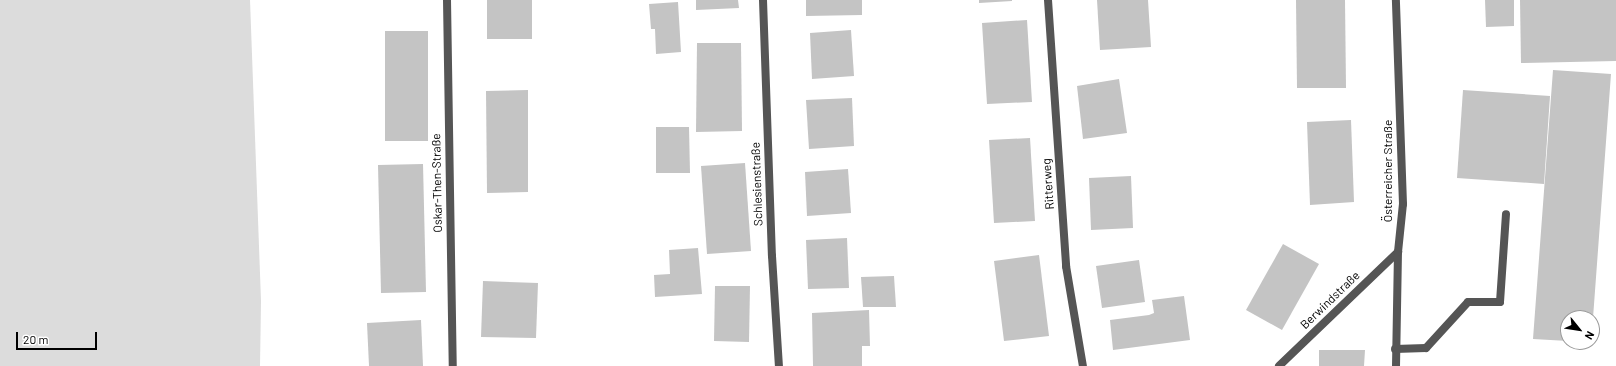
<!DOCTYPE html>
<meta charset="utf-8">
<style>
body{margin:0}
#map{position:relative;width:1616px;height:366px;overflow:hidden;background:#fff;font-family:Barlow,sans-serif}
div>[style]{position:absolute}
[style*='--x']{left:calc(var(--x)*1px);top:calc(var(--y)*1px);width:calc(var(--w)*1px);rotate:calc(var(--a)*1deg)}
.green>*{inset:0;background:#dcdcdc}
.building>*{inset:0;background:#c4c4c4}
.lane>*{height:8px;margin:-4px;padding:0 4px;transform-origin:4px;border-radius:4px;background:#555}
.street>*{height:8px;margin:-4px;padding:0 4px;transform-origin:4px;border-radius:4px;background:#555}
span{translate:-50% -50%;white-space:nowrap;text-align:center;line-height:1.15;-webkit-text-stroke:3px #fff;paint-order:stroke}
.street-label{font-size:12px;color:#000}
.north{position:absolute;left:1560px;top:310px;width:40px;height:40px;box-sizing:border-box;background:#fff;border:1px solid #999;border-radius:50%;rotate:120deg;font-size:11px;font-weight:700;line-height:16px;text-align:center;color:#000}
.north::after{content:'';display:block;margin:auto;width:14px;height:18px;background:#000;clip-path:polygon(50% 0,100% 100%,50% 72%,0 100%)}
.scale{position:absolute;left:16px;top:332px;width:81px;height:18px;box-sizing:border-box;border:2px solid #000;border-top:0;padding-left:5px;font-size:12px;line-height:14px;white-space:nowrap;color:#000;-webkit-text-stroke:3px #fff;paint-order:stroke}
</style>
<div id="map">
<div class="green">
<div style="clip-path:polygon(0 0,250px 0,261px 301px,260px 366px,0 366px)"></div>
</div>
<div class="building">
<div style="clip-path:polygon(487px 0,532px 0,532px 39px,487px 39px)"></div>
<div style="clip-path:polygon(696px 0,738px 0,739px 8px,696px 10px)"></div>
<div style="clip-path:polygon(806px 0,862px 0,862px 15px,806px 16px)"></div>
<div style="clip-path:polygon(979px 0,1012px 0,1012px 1px,979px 3px)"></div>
<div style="clip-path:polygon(1097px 0,1148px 0,1151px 47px,1100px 50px)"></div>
<div style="clip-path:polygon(1296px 0,1345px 0,1346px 88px,1297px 88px)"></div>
<div style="clip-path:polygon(1485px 0,1514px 0,1514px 26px,1486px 27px)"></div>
<div style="clip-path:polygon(1520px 0,1616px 0,1616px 61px,1521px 63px)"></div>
<div style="clip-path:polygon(678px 2px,681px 52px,656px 54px,655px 29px,651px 29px,649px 4px)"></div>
<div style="clip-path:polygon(1027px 20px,1032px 102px,987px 104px,982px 23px)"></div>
<div style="clip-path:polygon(851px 30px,854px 76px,812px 79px,810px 33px)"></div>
<div style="clip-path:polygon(385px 31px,428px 31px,428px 141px,385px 141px)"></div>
<div style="clip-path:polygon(697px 43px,741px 43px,742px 131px,696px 132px)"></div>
<div style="clip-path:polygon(1553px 70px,1611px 74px,1593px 318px,1568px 318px,1568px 341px,1533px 339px)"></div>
<div style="clip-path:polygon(1119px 79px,1127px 133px,1083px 139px,1077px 86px)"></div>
<div style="clip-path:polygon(528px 90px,528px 192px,487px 193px,486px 91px)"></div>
<div style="clip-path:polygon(1463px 90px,1550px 96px,1544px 184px,1457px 178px)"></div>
<div style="clip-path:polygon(852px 98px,854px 146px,809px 149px,806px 100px)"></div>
<div style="clip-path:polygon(1351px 120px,1354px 202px,1310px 205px,1307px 122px)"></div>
<div style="clip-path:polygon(656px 127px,689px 127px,690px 173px,656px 173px)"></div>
<div style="clip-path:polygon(1030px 138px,1035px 221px,994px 223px,989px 140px)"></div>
<div style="clip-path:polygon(745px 163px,751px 251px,707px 254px,701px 166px)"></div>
<div style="clip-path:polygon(423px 164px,426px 292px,381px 293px,378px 165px)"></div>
<div style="clip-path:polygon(848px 169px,851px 213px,807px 216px,805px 172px)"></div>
<div style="clip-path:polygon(1131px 176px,1133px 228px,1091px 230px,1089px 178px)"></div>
<div style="clip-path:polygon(847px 238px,849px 288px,808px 289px,806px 240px)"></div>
<div style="clip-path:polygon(1283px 244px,1319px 264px,1282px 330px,1246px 310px)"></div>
<div style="clip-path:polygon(698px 248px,702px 294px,655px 297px,654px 275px,670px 274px,669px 250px)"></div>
<div style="clip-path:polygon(1039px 255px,1049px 336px,1004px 341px,994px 261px)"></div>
<div style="clip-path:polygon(1139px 260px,1145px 302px,1102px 308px,1096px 266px)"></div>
<div style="clip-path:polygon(894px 276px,896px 307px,863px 307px,861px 277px)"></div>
<div style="clip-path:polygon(483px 281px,538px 283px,536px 338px,481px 337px)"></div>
<div style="clip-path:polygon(715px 286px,750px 286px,749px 342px,714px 341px)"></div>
<div style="clip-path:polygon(1184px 296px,1190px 340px,1113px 350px,1110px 320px,1149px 315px,1154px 313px,1152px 300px)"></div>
<div style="clip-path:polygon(869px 310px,870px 346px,862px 346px,862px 366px,813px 366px,812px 313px)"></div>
<div style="clip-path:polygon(421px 320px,423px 366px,369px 366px,367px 323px)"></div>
<div style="clip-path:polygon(1319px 350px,1365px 350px,1364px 366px,1319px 366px)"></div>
</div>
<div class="lane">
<div style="--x:1395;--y:349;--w:31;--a:-2"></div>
<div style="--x:1426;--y:348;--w:62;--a:-47.6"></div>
<div style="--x:1468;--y:302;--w:32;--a:0"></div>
<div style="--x:1500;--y:302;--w:88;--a:-86.1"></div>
</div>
<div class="street">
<div style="--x:447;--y:0;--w:366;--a:89.1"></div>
<div style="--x:763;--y:0;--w:256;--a:88"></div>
<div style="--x:772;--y:256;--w:110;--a:86.4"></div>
<div style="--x:1048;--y:0;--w:267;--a:86.1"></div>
<div style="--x:1066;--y:266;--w:101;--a:80.4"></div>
<div style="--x:1279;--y:366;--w:165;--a:-43.8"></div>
<div style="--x:1396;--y:366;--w:114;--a:-89"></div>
<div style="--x:1398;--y:252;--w:48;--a:-84.1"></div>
<div style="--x:1403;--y:204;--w:204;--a:-92"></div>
</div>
<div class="street-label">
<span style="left:1388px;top:171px;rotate:-90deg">Österreicher Straße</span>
<span style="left:437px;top:183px;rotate:-91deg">Oskar-Then-Straße</span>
<span style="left:757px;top:184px;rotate:-92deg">Schlesienstraße</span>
<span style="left:1048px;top:184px;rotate:-94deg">Ritterweg</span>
<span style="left:1330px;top:300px;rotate:-44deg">Berwindstraße</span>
</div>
<div class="north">N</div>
<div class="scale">20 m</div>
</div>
